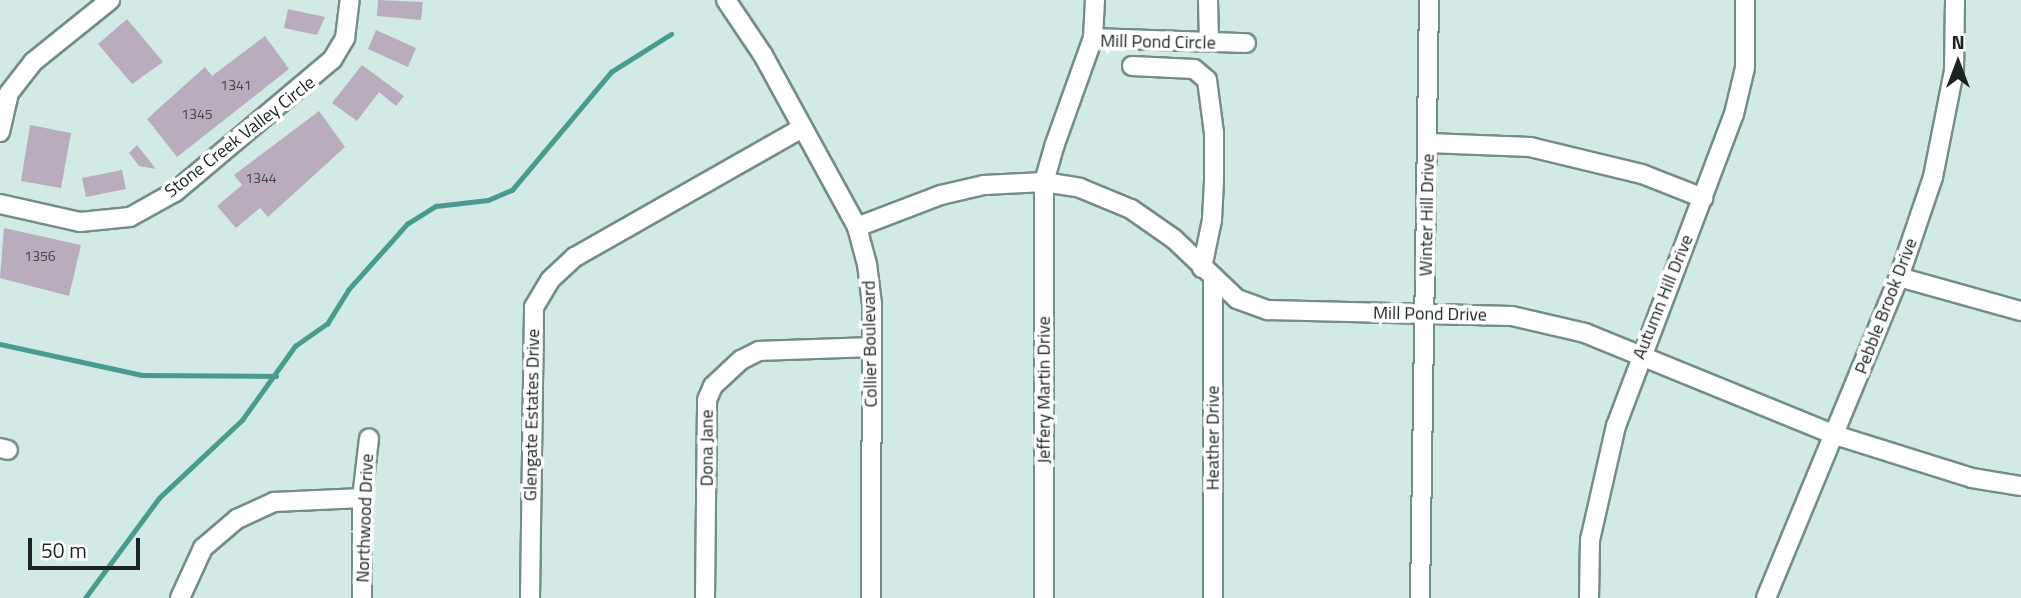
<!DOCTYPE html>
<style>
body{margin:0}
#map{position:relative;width:2021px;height:598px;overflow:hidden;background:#d1eae5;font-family:"Titillium Web",sans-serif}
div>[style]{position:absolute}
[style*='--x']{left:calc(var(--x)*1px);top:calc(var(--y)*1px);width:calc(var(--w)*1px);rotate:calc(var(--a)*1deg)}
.stream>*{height:4.5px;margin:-2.25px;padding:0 2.25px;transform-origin:2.25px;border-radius:2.25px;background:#4b9a8e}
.building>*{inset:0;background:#b9acbd}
.roads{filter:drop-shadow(2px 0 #758d88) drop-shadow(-2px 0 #758d88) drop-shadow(0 2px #758d88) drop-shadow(0 -2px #758d88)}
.minor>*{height:18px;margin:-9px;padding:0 9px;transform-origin:9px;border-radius:9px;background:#fff}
span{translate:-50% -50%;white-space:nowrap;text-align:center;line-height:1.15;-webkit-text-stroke:7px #fff;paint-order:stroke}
.number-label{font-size:14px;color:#424649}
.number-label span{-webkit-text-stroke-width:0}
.street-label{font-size:18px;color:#1b2422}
.north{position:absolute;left:1923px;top:28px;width:70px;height:70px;-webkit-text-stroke:5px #fff;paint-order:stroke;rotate:0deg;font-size:19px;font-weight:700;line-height:28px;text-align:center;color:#1b2422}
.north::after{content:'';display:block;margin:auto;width:24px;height:32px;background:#1b2422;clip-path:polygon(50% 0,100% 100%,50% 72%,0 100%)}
.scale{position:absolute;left:28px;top:538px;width:112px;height:32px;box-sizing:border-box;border:4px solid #1b2422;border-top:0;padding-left:9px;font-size:21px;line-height:24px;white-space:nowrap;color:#1b2422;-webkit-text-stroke:5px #fff;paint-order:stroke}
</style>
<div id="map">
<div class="stream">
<div style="--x:0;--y:344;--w:145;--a:12.3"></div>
<div style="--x:142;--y:375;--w:134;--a:0.4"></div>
<div style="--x:85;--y:598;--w:124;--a:-53.5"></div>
<div style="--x:159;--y:498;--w:114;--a:-43.2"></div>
<div style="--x:242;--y:420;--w:91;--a:-54.4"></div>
<div style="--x:295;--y:346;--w:39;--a:-35"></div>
<div style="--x:327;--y:324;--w:40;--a:-58"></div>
<div style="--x:348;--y:290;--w:89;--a:-48.2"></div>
<div style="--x:407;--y:224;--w:34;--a:-32"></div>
<div style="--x:436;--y:206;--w:52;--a:-6.6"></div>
<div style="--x:488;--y:200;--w:26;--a:-23"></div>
<div style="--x:512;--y:190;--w:154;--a:-50"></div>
<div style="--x:611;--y:72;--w:71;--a:-32.3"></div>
</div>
<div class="building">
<div style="clip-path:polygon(378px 0,423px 2px,421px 20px,377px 16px)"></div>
<div style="clip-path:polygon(288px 9px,325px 17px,317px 35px,284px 28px)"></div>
<div style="clip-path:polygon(127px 19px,163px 62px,132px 84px,98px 44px)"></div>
<div style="clip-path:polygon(376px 30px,416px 48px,408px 67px,368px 49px)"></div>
<div style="clip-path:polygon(265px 36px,289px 69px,177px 157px,147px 119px,205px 67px,212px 76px)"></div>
<div style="clip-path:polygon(362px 65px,404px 96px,396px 106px,379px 92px,357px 121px,332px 103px)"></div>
<div style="clip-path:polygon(319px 111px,345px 147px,268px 217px,260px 208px,236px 228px,217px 206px,242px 185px,234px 175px)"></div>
<div style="clip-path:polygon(30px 125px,71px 133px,61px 188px,21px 181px)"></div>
<div style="clip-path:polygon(137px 145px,156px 169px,139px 166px,129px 153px)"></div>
<div style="clip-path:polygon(122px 170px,126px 189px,86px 197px,82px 178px)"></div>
<div style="clip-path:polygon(4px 228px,81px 245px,69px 296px,0 278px)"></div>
</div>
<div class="roads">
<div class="minor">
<div style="--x:726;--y:0;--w:66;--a:56.1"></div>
<div style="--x:763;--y:55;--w:196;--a:61.3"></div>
<div style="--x:857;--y:227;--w:38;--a:75"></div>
<div style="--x:867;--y:264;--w:40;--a:82.9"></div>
<div style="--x:872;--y:304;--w:294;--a:90.2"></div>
<div style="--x:1208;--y:0;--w:42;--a:88.6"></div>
<div style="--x:1093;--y:38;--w:38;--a:-87"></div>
<div style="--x:1132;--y:66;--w:62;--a:2.8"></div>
<div style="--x:1194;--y:69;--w:17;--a:40"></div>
<div style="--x:1207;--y:80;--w:53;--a:82.5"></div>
<div style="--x:1214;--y:133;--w:48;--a:90"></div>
<div style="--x:1214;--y:181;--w:39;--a:93"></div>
<div style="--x:1212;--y:220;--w:49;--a:101.8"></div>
<div style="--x:0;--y:132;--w:40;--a:-77"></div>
<div style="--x:9;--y:93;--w:39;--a:-52"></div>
<div style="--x:33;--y:62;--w:99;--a:-38.8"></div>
<div style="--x:1428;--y:143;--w:102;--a:2.2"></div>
<div style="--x:1530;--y:147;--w:115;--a:13.6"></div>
<div style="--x:1642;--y:174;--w:66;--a:21.5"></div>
<div style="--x:0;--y:204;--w:82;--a:12.7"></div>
<div style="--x:80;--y:222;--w:50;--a:-5.7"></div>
<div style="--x:130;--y:217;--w:51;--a:-29.1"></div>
<div style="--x:175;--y:192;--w:205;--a:-40.1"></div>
<div style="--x:332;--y:60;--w:26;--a:-59"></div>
<div style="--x:345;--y:38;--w:38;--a:-83"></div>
<div style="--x:857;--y:227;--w:90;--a:-20.9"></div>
<div style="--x:941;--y:195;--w:44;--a:-13.1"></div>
<div style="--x:984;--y:185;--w:60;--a:-2.9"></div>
<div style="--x:1044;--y:182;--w:36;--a:9"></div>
<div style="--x:1080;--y:188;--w:55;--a:22.4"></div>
<div style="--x:1131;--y:209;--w:52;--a:34.9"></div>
<div style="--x:1174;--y:239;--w:87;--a:43.6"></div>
<div style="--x:1237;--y:299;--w:33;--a:20"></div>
<div style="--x:1268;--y:310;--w:244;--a:1.4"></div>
<div style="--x:1512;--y:316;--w:75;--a:13.1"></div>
<div style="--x:1585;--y:333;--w:270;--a:22.2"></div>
<div style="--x:1835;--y:435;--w:144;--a:17.4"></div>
<div style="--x:1972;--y:478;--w:50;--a:9.3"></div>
<div style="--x:1899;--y:277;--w:127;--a:15.6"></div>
<div style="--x:1213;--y:279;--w:319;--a:90"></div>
<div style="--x:0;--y:448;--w:8;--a:14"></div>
<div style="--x:180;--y:598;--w:55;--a:-65.3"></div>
<div style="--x:203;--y:548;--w:45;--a:-40.5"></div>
<div style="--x:237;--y:519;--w:41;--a:-24.7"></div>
<div style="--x:274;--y:502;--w:88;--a:-2.6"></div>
<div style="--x:362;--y:598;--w:100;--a:-90"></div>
<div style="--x:362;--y:498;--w:60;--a:-83.3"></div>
<div style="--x:530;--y:598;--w:291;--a:-89.2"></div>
<div style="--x:534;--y:307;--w:31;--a:-59"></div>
<div style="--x:550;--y:280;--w:34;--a:-43"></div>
<div style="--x:575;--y:257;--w:261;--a:-29.6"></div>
<div style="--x:705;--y:598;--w:198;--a:-89.4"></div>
<div style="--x:707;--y:400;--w:15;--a:-67"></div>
<div style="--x:713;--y:386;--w:38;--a:-43"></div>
<div style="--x:741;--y:360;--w:20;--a:-27"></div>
<div style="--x:759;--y:351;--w:112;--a:-2"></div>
<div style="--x:1044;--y:598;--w:416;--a:-90"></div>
<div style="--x:1044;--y:182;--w:40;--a:-74"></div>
<div style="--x:1055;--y:144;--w:113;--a:-70.3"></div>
<div style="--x:1093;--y:38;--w:153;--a:1.9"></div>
<div style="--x:1420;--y:598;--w:598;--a:-89.14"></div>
<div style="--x:1589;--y:598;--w:58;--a:-89"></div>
<div style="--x:1590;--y:540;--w:117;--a:-77.2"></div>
<div style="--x:1616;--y:426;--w:334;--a:-69.3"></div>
<div style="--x:1734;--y:114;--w:47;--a:-76.6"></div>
<div style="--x:1745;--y:68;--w:68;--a:-90"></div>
<div style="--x:1766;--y:598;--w:347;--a:-67.5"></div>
<div style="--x:1899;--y:277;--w:106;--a:-71.2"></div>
<div style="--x:1933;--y:177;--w:108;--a:-78.8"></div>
<div style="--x:1954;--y:71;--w:71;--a:-89.2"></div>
</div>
</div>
<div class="number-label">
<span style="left:236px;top:85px">1341</span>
<span style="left:197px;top:114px">1345</span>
<span style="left:261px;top:178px">1344</span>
<span style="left:40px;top:256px">1356</span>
</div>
<div class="street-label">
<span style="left:1158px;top:42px;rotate:1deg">Mill Pond Circle</span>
<span style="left:240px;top:137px;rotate:-38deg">Stone Creek Valley Circle</span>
<span style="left:1427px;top:215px;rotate:-89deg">Winter Hill Drive</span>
<span style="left:1663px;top:297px;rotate:-68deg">Autumn Hill Drive</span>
<span style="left:1886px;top:306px;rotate:-69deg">Pebble Brook Drive</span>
<span style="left:1430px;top:314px;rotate:1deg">Mill Pond Drive</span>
<span style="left:870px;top:344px;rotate:-91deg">Collier Boulevard</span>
<span style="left:1044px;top:390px;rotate:-90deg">Jeffery Martin Drive</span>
<span style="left:532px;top:415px;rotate:-89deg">Glengate Estates Drive</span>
<span style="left:1213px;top:438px;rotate:-90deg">Heather Drive</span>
<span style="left:707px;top:448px;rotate:-90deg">Dona Jane</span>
<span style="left:365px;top:518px;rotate:-88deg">Northwood Drive</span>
</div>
<div class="north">N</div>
<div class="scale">50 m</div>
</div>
